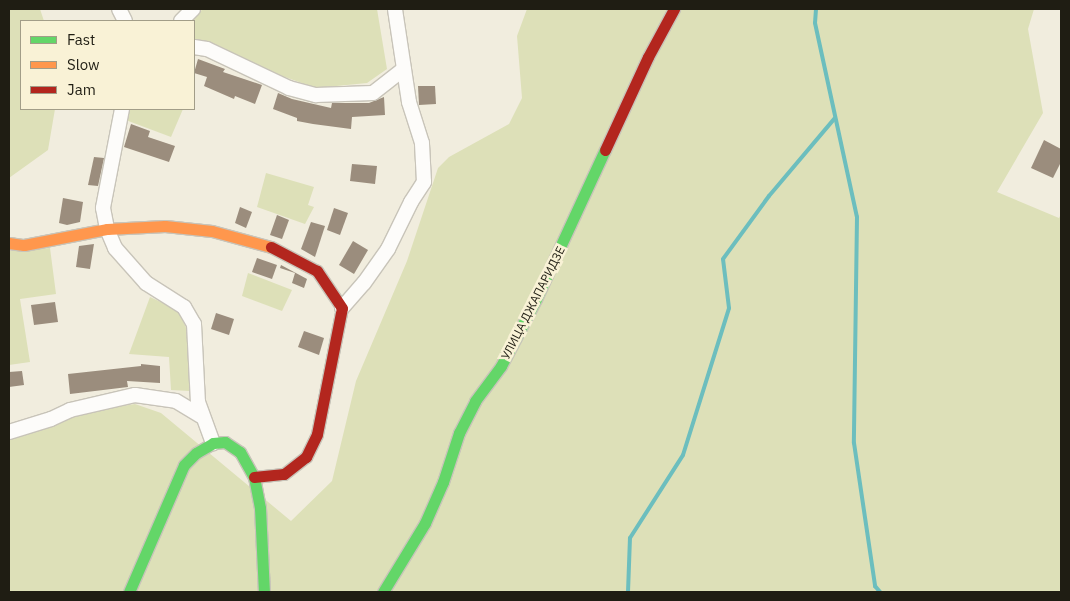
<!DOCTYPE html>
<meta charset="utf-8">
<style>
body{margin:0}
#map{position:relative;width:1070px;height:601px;overflow:hidden;background:#f1edde;font-family:"IBM Plex Sans",sans-serif}
div>[style]{position:absolute}
[style*='--x']{left:calc(var(--x)*1px);top:calc(var(--y)*1px);width:calc(var(--w)*1px);rotate:calc(var(--a)*1deg)}
.green>*{inset:0;background:#dde0b8}
.stream>*{height:4px;margin:-2px;padding:0 2px;transform-origin:2px;border-radius:2px;background:#6cbebe}
.building>*{inset:0;background:#9b8d7d}
.roads{filter:drop-shadow(1px 0 #c8c4b9) drop-shadow(-1px 0 #c8c4b9) drop-shadow(0 1px #c8c4b9) drop-shadow(0 -1px #c8c4b9)}
.street>*{height:14px;margin:-7px;padding:0 7px;transform-origin:7px;border-radius:7px;background:#fdfcfa}
.fast>*{height:11px;margin:-5.5px;padding:0 5.5px;transform-origin:5.5px;border-radius:5.5px;background:#63d668}
.slow>*{height:11px;margin:-5.5px;padding:0 5.5px;transform-origin:5.5px;border-radius:5.5px;background:#ff974d}
.jam>*{height:11px;margin:-5.5px;padding:0 5.5px;transform-origin:5.5px;border-radius:5.5px;background:#b3261e}
span{translate:-50% -50%;white-space:nowrap;text-align:center;line-height:1.15;-webkit-text-stroke:5px #f9f2d6;paint-order:stroke}
.street-label{font-size:12px;color:#1f1d13}
.frame{position:absolute;inset:0;border:10px solid #1f1d13;pointer-events:none}
.legend{position:absolute;left:20px;top:20px;width:175px;height:90px;box-sizing:border-box;background:#f9f2d6;border:1px solid #a29d88;margin:0;padding:6px 9px;list-style:none;font-size:15px;color:#1f1d13}
.legend li{display:flex;align-items:center;gap:10px;height:25px}
.legend b{width:25px;border:1px solid #a29d88}
</style>
<div id="map">
<div class="green">
<div style="clip-path:polygon(9px 9px,40px 9px,44px 21px,21px 21px,21px 109px,55px 109px,48px 150px,9px 178px)"></div>
<div style="clip-path:polygon(203px 9px,377px 9px,387px 69px,367px 83px,316px 88px,282px 76px,209px 42px,194px 40px,194px 21px,189px 21px)"></div>
<div style="clip-path:polygon(527px 9px,1034px 9px,1028px 29px,1043px 113px,997px 192px,1059px 218px,1061px 214px,1061px 592px,9px 592px,9px 434px,45px 418px,135px 404px,161px 413px,291px 521px,332px 481px,356px 381px,407px 261px,438px 168px,449px 157px,509px 124px,522px 98px,517px 36px)"></div>
<div style="clip-path:polygon(126px 109px,183px 109px,171px 137px,123px 119px)"></div>
<div style="clip-path:polygon(266px 173px,314px 187px,308px 205px,314px 207px,305px 224px,257px 207px)"></div>
<div style="clip-path:polygon(50px 248px,56px 294px,20px 299px,30px 362px,9px 365px,9px 251px)"></div>
<div style="clip-path:polygon(248px 273px,292px 290px,282px 311px,242px 296px)"></div>
<div style="clip-path:polygon(150px 297px,178px 310px,188px 332px,190px 391px,171px 390px,169px 357px,129px 354px)"></div>
</div>
<div class="stream">
<div style="--x:816;--y:9;--w:14;--a:94"></div>
<div style="--x:815;--y:23;--w:198;--a:77.8"></div>
<div style="--x:857;--y:217;--w:226;--a:90.8"></div>
<div style="--x:854;--y:443;--w:145;--a:81.6"></div>
<div style="--x:875;--y:586;--w:8;--a:50"></div>
<div style="--x:628;--y:592;--w:54;--a:-87.9"></div>
<div style="--x:630;--y:538;--w:98;--a:-57.4"></div>
<div style="--x:683;--y:455;--w:154;--a:-72.6"></div>
<div style="--x:729;--y:308;--w:49;--a:-97"></div>
<div style="--x:723;--y:259;--w:78;--a:-53.9"></div>
<div style="--x:769;--y:196;--w:102;--a:-49.8"></div>
</div>
<div class="building">
<div style="clip-path:polygon(198px 59px,225px 69px,223px 72px,262px 85px,255px 104px,235px 96px,234px 99px,204px 86px,207px 77px,194px 73px)"></div>
<div style="clip-path:polygon(418px 86px,435px 86px,436px 104px,419px 105px)"></div>
<div style="clip-path:polygon(278px 93px,292px 99px,331px 108px,332px 103px,369px 103px,384px 97px,385px 115px,352px 117px,351px 129px,313px 124px,297px 121px,297px 118px,273px 109px)"></div>
<div style="clip-path:polygon(131px 124px,150px 131px,148px 137px,175px 146px,169px 162px,124px 147px)"></div>
<div style="clip-path:polygon(1044px 140px,1061px 149px,1061px 162px,1053px 178px,1031px 168px)"></div>
<div style="clip-path:polygon(94px 157px,104px 158px,98px 186px,88px 185px)"></div>
<div style="clip-path:polygon(352px 164px,377px 166px,375px 184px,350px 181px)"></div>
<div style="clip-path:polygon(63px 198px,83px 202px,80px 222px,67px 225px,59px 223px)"></div>
<div style="clip-path:polygon(240px 207px,252px 212px,246px 228px,235px 223px)"></div>
<div style="clip-path:polygon(334px 208px,348px 213px,340px 235px,327px 230px)"></div>
<div style="clip-path:polygon(277px 215px,289px 220px,282px 239px,270px 235px)"></div>
<div style="clip-path:polygon(311px 222px,325px 226px,315px 257px,301px 249px)"></div>
<div style="clip-path:polygon(353px 241px,368px 250px,354px 274px,339px 265px)"></div>
<div style="clip-path:polygon(94px 244px,90px 269px,76px 267px,79px 246px)"></div>
<div style="clip-path:polygon(257px 258px,277px 265px,272px 279px,252px 272px)"></div>
<div style="clip-path:polygon(281px 265px,307px 279px,304px 288px,292px 283px,295px 273px,280px 268px)"></div>
<div style="clip-path:polygon(55px 302px,58px 322px,34px 325px,31px 305px)"></div>
<div style="clip-path:polygon(216px 313px,234px 319px,229px 335px,211px 329px)"></div>
<div style="clip-path:polygon(304px 331px,324px 338px,319px 355px,298px 347px)"></div>
<div style="clip-path:polygon(141px 364px,160px 366px,160px 383px,127px 381px,128px 387px,70px 394px,68px 374px,141px 366px)"></div>
<div style="clip-path:polygon(22px 371px,24px 385px,9px 387px,9px 372px)"></div>
</div>
<div class="roads">
<div class="street">
<div style="--x:119;--y:9;--w:13;--a:63"></div>
<div style="--x:181;--y:21;--w:17;--a:-45"></div>
<div style="--x:194;--y:47;--w:13;--a:9"></div>
<div style="--x:207;--y:49;--w:91;--a:25.4"></div>
<div style="--x:289;--y:88;--w:28;--a:15"></div>
<div style="--x:316;--y:95;--w:57;--a:-2"></div>
<div style="--x:373;--y:93;--w:39;--a:-38"></div>
<div style="--x:122;--y:109;--w:101;--a:100.9"></div>
<div style="--x:103;--y:208;--w:21;--a:79"></div>
<div style="--x:107;--y:229;--w:21;--a:67"></div>
<div style="--x:115;--y:248;--w:47;--a:48.5"></div>
<div style="--x:146;--y:283;--w:45;--a:32.3"></div>
<div style="--x:184;--y:307;--w:20;--a:60"></div>
<div style="--x:194;--y:324;--w:78;--a:87.1"></div>
<div style="--x:198;--y:402;--w:44;--a:69.9"></div>
<div style="--x:342;--y:308;--w:33;--a:-49"></div>
<div style="--x:364;--y:283;--w:42;--a:-54.8"></div>
<div style="--x:388;--y:249;--w:52;--a:-63.9"></div>
<div style="--x:411;--y:202;--w:24;--a:-57"></div>
<div style="--x:424;--y:182;--w:39;--a:-93"></div>
<div style="--x:422;--y:143;--w:43;--a:-107.6"></div>
<div style="--x:409;--y:102;--w:94;--a:-98.6"></div>
<div style="--x:9;--y:432;--w:44;--a:-17.2"></div>
<div style="--x:51;--y:419;--w:21;--a:-25"></div>
<div style="--x:70;--y:410;--w:67;--a:-13"></div>
<div style="--x:135;--y:395;--w:41;--a:8.3"></div>
<div style="--x:176;--y:401;--w:29;--a:31"></div>
</div>
<div class="fast">
<div style="--x:129;--y:592;--w:138;--a:-66.6"></div>
<div style="--x:184;--y:465;--w:17;--a:-45"></div>
<div style="--x:196;--y:453;--w:20;--a:-30"></div>
<div style="--x:213;--y:443;--w:12;--a:-5"></div>
<div style="--x:225;--y:442;--w:18;--a:34"></div>
<div style="--x:240;--y:452;--w:29;--a:61"></div>
<div style="--x:254;--y:477;--w:32;--a:79"></div>
<div style="--x:260;--y:508;--w:84;--a:87.3"></div>
<div style="--x:383;--y:592;--w:81;--a:-58.7"></div>
<div style="--x:425;--y:523;--w:45;--a:-66.3"></div>
<div style="--x:443;--y:482;--w:52;--a:-71.9"></div>
<div style="--x:459;--y:433;--w:36;--a:-63"></div>
<div style="--x:475;--y:401;--w:44;--a:-53.4"></div>
<div style="--x:501;--y:366;--w:76;--a:-62.4"></div>
<div style="--x:536;--y:299;--w:164;--a:-65.2"></div>
</div>
<div class="slow">
<div style="--x:9;--y:243;--w:15;--a:8"></div>
<div style="--x:24;--y:245;--w:85;--a:-10.9"></div>
<div style="--x:107;--y:229;--w:58;--a:-3"></div>
<div style="--x:165;--y:226;--w:47;--a:6.1"></div>
<div style="--x:212;--y:231;--w:61;--a:15.2"></div>
</div>
<div class="jam">
<div style="--x:605;--y:150;--w:102;--a:-65.2"></div>
<div style="--x:648;--y:57;--w:55;--a:-61.6"></div>
<div style="--x:254;--y:477;--w:30;--a:-6"></div>
<div style="--x:284;--y:474;--w:28;--a:-38"></div>
<div style="--x:306;--y:457;--w:25;--a:-64"></div>
<div style="--x:317;--y:434;--w:128;--a:-78.8"></div>
<div style="--x:342;--y:308;--w:45;--a:-124"></div>
<div style="--x:317;--y:271;--w:52;--a:-152.4"></div>
</div>
</div>
<div class="street-label">
<span style="left:533px;top:303px;rotate:-63deg">УЛИЦА ДЖАПАРИДЗЕ</span>
</div>
<div class="frame"></div>
<ul class="legend">
<li><b style="height:6px;background:#63d668"></b>Fast</li>
<li><b style="height:6px;background:#ff974d"></b>Slow</li>
<li><b style="height:6px;background:#b3261e"></b>Jam</li>
</ul>
</div>
